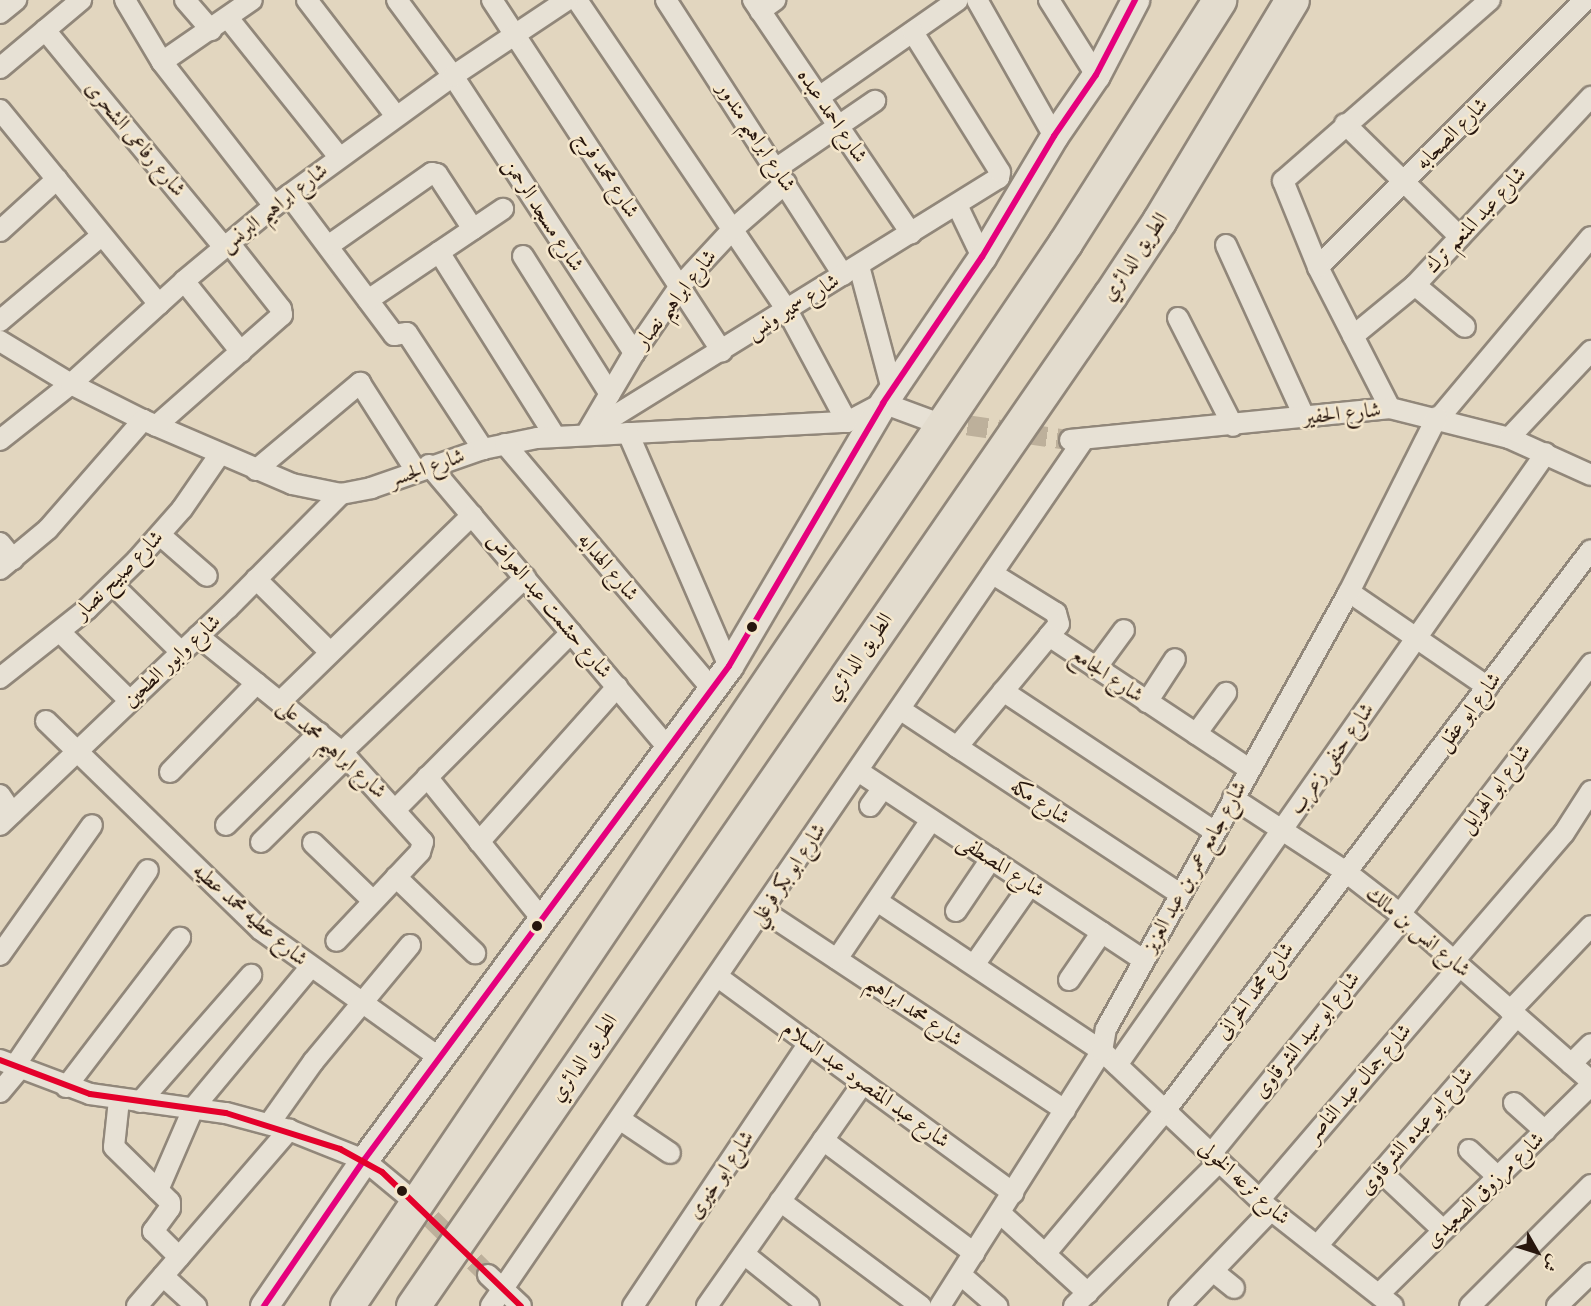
<!DOCTYPE html>
<meta charset="utf-8">
<style>
body{margin:0}
#map{position:relative;width:1591px;height:1306px;overflow:hidden;background:#e2d6bf;font-family:"IM FELL Double Pica",Amiri,serif}
div>[style]{position:absolute}
[style*='--x']{left:calc(var(--x)*1px);top:calc(var(--y)*1px);width:calc(var(--w)*1px);rotate:calc(var(--a)*1deg)}
.street-tunnel>*{height:20px;margin-top:-10px;transform-origin:0;background:repeating-linear-gradient(90deg,#bdb09b 0 20px,transparent 0 30px)}
.roads{filter:drop-shadow(2px 0 #91877a) drop-shadow(-2px 0 #91877a) drop-shadow(0 2px #91877a) drop-shadow(0 -2px #91877a)}
.street>*{height:20px;margin:-10px;padding:0 10px;transform-origin:10px;border-radius:10px;background:#e7e1d5}
.secondary>*{height:27px;margin:-13.5px;padding:0 13.5px;transform-origin:13.5px;border-radius:13.5px;background:#e7e1d5}
.highway>*{height:33px;margin:-16.5px;padding:0 16.5px;transform-origin:16.5px;border-radius:16.5px;background:#e3dcce}
.bus-1>*{height:6px;margin:-3px;padding:0 3px;transform-origin:3px;border-radius:3px;background:#e5007d}
.bus-2>*{height:6px;margin:-3px;padding:0 3px;transform-origin:3px;border-radius:3px;background:#e4002b}
.dots>*{width:16px;height:16px;translate:-50% -50%;box-sizing:border-box;border:3px solid #f5e7cc;border-radius:50%}
span{translate:-50% -50%;white-space:nowrap;text-align:center;line-height:1.15;-webkit-text-stroke:5px #f5e7cc;paint-order:stroke}
.street-label{font-size:21px;color:#27160d}
.north{position:absolute;left:1507px;top:1222px;width:60px;height:60px;-webkit-text-stroke:4px #f5e7cc;paint-order:stroke;rotate:129deg;font-size:16px;font-weight:700;line-height:24px;text-align:center;color:#27160d}
.north::after{content:'';display:block;margin:auto;width:21px;height:27px;background:#27160d;clip-path:polygon(50% 0,100% 100%,50% 72%,0 100%)}
</style>
<div id="map">
<div class="street-tunnel">
<div style="--x:938;--y:421;--w:132;--a:8.3"></div>
<div style="--x:410;--y:1198;--w:110;--a:44.6"></div>
</div>
<div class="roads">
<div class="street">
<div style="--x:125;--y:0;--w:72;--a:59.2"></div>
<div style="--x:162;--y:62;--w:182;--a:52.1"></div>
<div style="--x:185;--y:0;--w:40;--a:49"></div>
<div style="--x:307;--y:0;--w:146;--a:52.5"></div>
<div style="--x:397;--y:0;--w:94;--a:53.6"></div>
<div style="--x:453;--y:76;--w:331;--a:56.8"></div>
<div style="--x:492;--y:0;--w:420;--a:56.8"></div>
<div style="--x:577;--y:0;--w:374;--a:55.9"></div>
<div style="--x:787;--y:310;--w:127;--a:61.8"></div>
<div style="--x:666;--y:0;--w:327;--a:57.2"></div>
<div style="--x:753;--y:0;--w:282;--a:55.9"></div>
<div style="--x:977;--y:0;--w:156;--a:60.5"></div>
<div style="--x:1049;--y:0;--w:89;--a:57.9"></div>
<div style="--x:760;--y:11;--w:19;--a:-36"></div>
<div style="--x:0;--y:13;--w:21;--a:-39"></div>
<div style="--x:228;--y:18;--w:178;--a:51.4"></div>
<div style="--x:45;--y:30;--w:281;--a:50.5"></div>
<div style="--x:162;--y:62;--w:109;--a:-34.6"></div>
<div style="--x:0;--y:68;--w:106;--a:-40"></div>
<div style="--x:819;--y:97;--w:169;--a:-34.9"></div>
<div style="--x:0;--y:110;--w:251;--a:50.7"></div>
<div style="--x:1345;--y:124;--w:161;--a:44.5"></div>
<div style="--x:777;--y:168;--w:119;--a:-34.4"></div>
<div style="--x:289;--y:195;--w:175;--a:53.1"></div>
<div style="--x:394;--y:335;--w:13;--a:-9"></div>
<div style="--x:407;--y:333;--w:139;--a:56.8"></div>
<div style="--x:957;--y:205;--w:58;--a:64.3"></div>
<div style="--x:0;--y:231;--w:77;--a:-42.4"></div>
<div style="--x:1226;--y:245;--w:190;--a:65.5"></div>
<div style="--x:328;--y:246;--w:127;--a:-35.1"></div>
<div style="--x:432;--y:173;--w:5;--a:11"></div>
<div style="--x:437;--y:174;--w:66;--a:56.8"></div>
<div style="--x:439;--y:252;--w:218;--a:57.8"></div>
<div style="--x:523;--y:256;--w:163;--a:57.8"></div>
<div style="--x:859;--y:266;--w:127;--a:75"></div>
<div style="--x:1318;--y:267;--w:378;--a:-45"></div>
<div style="--x:184;--y:281;--w:91;--a:51.2"></div>
<div style="--x:1415;--y:285;--w:65;--a:40"></div>
<div style="--x:368;--y:300;--w:163;--a:-34"></div>
<div style="--x:1178;--y:318;--w:121;--a:63"></div>
<div style="--x:0;--y:321;--w:133;--a:-40.1"></div>
<div style="--x:1353;--y:336;--w:80;--a:-39.4"></div>
<div style="--x:1415;--y:285;--w:258;--a:-46.9"></div>
<div style="--x:0;--y:341;--w:83;--a:31.2"></div>
<div style="--x:71;--y:384;--w:80;--a:26.6"></div>
<div style="--x:143;--y:420;--w:162;--a:23.2"></div>
<div style="--x:292;--y:484;--w:50;--a:11.5"></div>
<div style="--x:341;--y:494;--w:31;--a:-11"></div>
<div style="--x:371;--y:488;--w:119;--a:-19.2"></div>
<div style="--x:483;--y:449;--w:55;--a:-11.5"></div>
<div style="--x:537;--y:438;--w:310;--a:-3"></div>
<div style="--x:847;--y:422;--w:41;--a:-27.8"></div>
<div style="--x:883;--y:403;--w:49;--a:20.3"></div>
<div style="--x:1390;--y:408;--w:158;--a:-117.1"></div>
<div style="--x:1318;--y:267;--w:93;--a:-112.1"></div>
<div style="--x:1283;--y:181;--w:275;--a:-41.2"></div>
<div style="--x:1439;--y:418;--w:236;--a:-50"></div>
<div style="--x:156;--y:426;--w:168;--a:-41.4"></div>
<div style="--x:282;--y:315;--w:6;--a:-99"></div>
<div style="--x:281;--y:309;--w:84;--a:-128.2"></div>
<div style="--x:588;--y:431;--w:91;--a:-59.5"></div>
<div style="--x:634;--y:353;--w:81;--a:-55.5"></div>
<div style="--x:680;--y:286;--w:78;--a:-47.1"></div>
<div style="--x:733;--y:229;--w:70;--a:-41"></div>
<div style="--x:587;--y:433;--w:485;--a:-31.8"></div>
<div style="--x:999;--y:178;--w:6;--a:-81"></div>
<div style="--x:1000;--y:172;--w:165;--a:-121.9"></div>
<div style="--x:628;--y:433;--w:254;--a:66.6"></div>
<div style="--x:1509;--y:438;--w:120;--a:-46.7"></div>
<div style="--x:0;--y:440;--w:90;--a:-38.3"></div>
<div style="--x:71;--y:384;--w:153;--a:-42.3"></div>
<div style="--x:184;--y:281;--w:117;--a:-39.8"></div>
<div style="--x:274;--y:206;--w:221;--a:-36"></div>
<div style="--x:453;--y:76;--w:137;--a:-33.7"></div>
<div style="--x:1070;--y:440;--w:322;--a:-5.7"></div>
<div style="--x:1390;--y:408;--w:123;--a:14.1"></div>
<div style="--x:1509;--y:438;--w:90;--a:24.3"></div>
<div style="--x:505;--y:444;--w:321;--a:49.8"></div>
<div style="--x:429;--y:465;--w:370;--a:49.8"></div>
<div style="--x:256;--y:470;--w:136;--a:-39.9"></div>
<div style="--x:360;--y:383;--w:104;--a:57.5"></div>
<div style="--x:160;--y:535;--w:62;--a:41.1"></div>
<div style="--x:0;--y:543;--w:21;--a:51"></div>
<div style="--x:0;--y:569;--w:62;--a:-39.8"></div>
<div style="--x:48;--y:529;--w:145;--a:-48.9"></div>
<div style="--x:993;--y:574;--w:74;--a:31.8"></div>
<div style="--x:1056;--y:613;--w:11;--a:75"></div>
<div style="--x:1059;--y:624;--w:16;--a:130"></div>
<div style="--x:1049;--y:636;--w:240;--a:33.6"></div>
<div style="--x:256;--y:579;--w:104;--a:44.6"></div>
<div style="--x:113;--y:585;--w:95;--a:44.6"></div>
<div style="--x:1349;--y:592;--w:168;--a:34.4"></div>
<div style="--x:60;--y:632;--w:98;--a:44.6"></div>
<div style="--x:198;--y:636;--w:185;--a:38.9"></div>
<div style="--x:342;--y:752;--w:121;--a:48"></div>
<div style="--x:423;--y:842;--w:10;--a:107"></div>
<div style="--x:420;--y:852;--w:122;--a:133.3"></div>
<div style="--x:1096;--y:668;--w:47;--a:-53.6"></div>
<div style="--x:0;--y:678;--w:111;--a:-38.4"></div>
<div style="--x:87;--y:609;--w:70;--a:-44.4"></div>
<div style="--x:137;--y:560;--w:68;--a:-48.6"></div>
<div style="--x:182;--y:509;--w:67;--a:-55.4"></div>
<div style="--x:1003;--y:691;--w:253;--a:33.6"></div>
<div style="--x:280;--y:702;--w:268;--a:-44.2"></div>
<div style="--x:1147;--y:702;--w:51;--a:-56.9"></div>
<div style="--x:901;--y:710;--w:334;--a:33.4"></div>
<div style="--x:46;--y:721;--w:300;--a:44.2"></div>
<div style="--x:261;--y:930;--w:220;--a:35.6"></div>
<div style="--x:1196;--y:734;--w:51;--a:-53.8"></div>
<div style="--x:957;--y:747;--w:144;--a:-50.3"></div>
<div style="--x:342;--y:752;--w:253;--a:-43.6"></div>
<div style="--x:858;--y:771;--w:343;--a:33.5"></div>
<div style="--x:170;--y:772;--w:124;--a:-45.7"></div>
<div style="--x:427;--y:777;--w:183;--a:51"></div>
<div style="--x:0;--y:795;--w:22;--a:56"></div>
<div style="--x:1233;--y:798;--w:135;--a:33.2"></div>
<div style="--x:1346;--y:872;--w:73;--a:37.8"></div>
<div style="--x:1404;--y:917;--w:249;--a:41.3"></div>
<div style="--x:870;--y:806;--w:22;--a:-54"></div>
<div style="--x:397;--y:808;--w:247;--a:-45.2"></div>
<div style="--x:0;--y:825;--w:315;--a:-43.6"></div>
<div style="--x:228;--y:608;--w:161;--a:-45.3"></div>
<div style="--x:226;--y:825;--w:131;--a:-44.7"></div>
<div style="--x:261;--y:842;--w:121;--a:-44.7"></div>
<div style="--x:479;--y:842;--w:208;--a:-48.3"></div>
<div style="--x:313;--y:843;--w:83;--a:44"></div>
<div style="--x:396;--y:877;--w:110;--a:43.9"></div>
<div style="--x:877;--y:901;--w:270;--a:33.7"></div>
<div style="--x:1102;--y:1051;--w:232;--a:43.3"></div>
<div style="--x:1271;--y:1210;--w:155;--a:38.2"></div>
<div style="--x:764;--y:911;--w:361;--a:33.5"></div>
<div style="--x:956;--y:911;--w:63;--a:-56.1"></div>
<div style="--x:1400;--y:914;--w:315;--a:-52.6"></div>
<div style="--x:0;--y:955;--w:159;--a:-54.7"></div>
<div style="--x:837;--y:959;--w:168;--a:-55.9"></div>
<div style="--x:1453;--y:962;--w:170;--a:-49.3"></div>
<div style="--x:1564;--y:833;--w:50;--a:-57.3"></div>
<div style="--x:974;--y:965;--w:98;--a:-55"></div>
<div style="--x:718;--y:977;--w:366;--a:36.2"></div>
<div style="--x:1069;--y:980;--w:58;--a:-55.5"></div>
<div style="--x:1510;--y:1011;--w:117;--a:-46.4"></div>
<div style="--x:0;--y:1060;--w:96;--a:20.7"></div>
<div style="--x:90;--y:1094;--w:137;--a:8"></div>
<div style="--x:226;--y:1113;--w:65;--a:15.1"></div>
<div style="--x:289;--y:1130;--w:81;--a:21.8"></div>
<div style="--x:364;--y:1160;--w:60;--a:39.6"></div>
<div style="--x:1571;--y:1064;--w:28;--a:-45"></div>
<div style="--x:1117;--y:1065;--w:747;--a:-54.97"></div>
<div style="--x:14;--y:1067;--w:238;--a:-55.8"></div>
<div style="--x:66;--y:1087;--w:188;--a:-52.6"></div>
<div style="--x:0;--y:1092;--w:30;--a:-50"></div>
<div style="--x:119;--y:1100;--w:47;--a:96.1"></div>
<div style="--x:114;--y:1147;--w:78;--a:44.5"></div>
<div style="--x:170;--y:1202;--w:6;--a:90"></div>
<div style="--x:170;--y:1208;--w:29;--a:126"></div>
<div style="--x:153;--y:1231;--w:37;--a:45"></div>
<div style="--x:140;--y:1102;--w:169;--a:-48.8"></div>
<div style="--x:1514;--y:1103;--w:42;--a:42.1"></div>
<div style="--x:621;--y:1120;--w:59;--a:34"></div>
<div style="--x:269;--y:1124;--w:76;--a:-54.6"></div>
<div style="--x:313;--y:1062;--w:152;--a:-50.3"></div>
<div style="--x:823;--y:1140;--w:189;--a:36.8"></div>
<div style="--x:1469;--y:1150;--w:40;--a:43"></div>
<div style="--x:1211;--y:1154;--w:306;--a:-50.8"></div>
<div style="--x:1381;--y:1172;--w:85;--a:43.1"></div>
<div style="--x:158;--y:1190;--w:90;--a:-66.6"></div>
<div style="--x:194;--y:1107;--w:181;--a:-50.2"></div>
<div style="--x:1260;--y:1199;--w:306;--a:-49.4"></div>
<div style="--x:780;--y:1201;--w:176;--a:36.7"></div>
<div style="--x:1000;--y:1213;--w:119;--a:42.3"></div>
<div style="--x:1317;--y:1246;--w:303;--a:-49"></div>
<div style="--x:744;--y:1254;--w:83;--a:38.7"></div>
<div style="--x:1045;--y:1254;--w:187;--a:-50"></div>
<div style="--x:1165;--y:1111;--w:704;--a:-52.79"></div>
<div style="--x:1213;--y:1271;--w:27;--a:39"></div>
<div style="--x:488;--y:1275;--w:45;--a:43.2"></div>
<div style="--x:961;--y:1275;--w:48;--a:40.7"></div>
<div style="--x:163;--y:1276;--w:45;--a:42.3"></div>
<div style="--x:1379;--y:1294;--w:298;--a:-44.6"></div>
<div style="--x:137;--y:1306;--w:233;--a:-49.2"></div>
<div style="--x:491;--y:1306;--w:1047;--a:-55.63"></div>
<div style="--x:633;--y:1306;--w:316;--a:-56.2"></div>
<div style="--x:707;--y:1306;--w:272;--a:-55"></div>
<div style="--x:940;--y:1306;--w:302;--a:-57.6"></div>
<div style="--x:1102;--y:1051;--w:22;--a:-80"></div>
<div style="--x:1106;--y:1029;--w:500;--a:-60.92"></div>
<div style="--x:1349;--y:592;--w:196;--a:-63.3"></div>
<div style="--x:1074;--y:1306;--w:204;--a:-44.8"></div>
<div style="--x:1179;--y:1306;--w:133;--a:-46.2"></div>
<div style="--x:1470;--y:1306;--w:171;--a:-45"></div>
<div style="--x:1557;--y:1306;--w:47;--a:-44.1"></div>
</div>
<div class="secondary">
<div style="--x:264;--y:1306;--w:177;--a:-55.6"></div>
<div style="--x:364;--y:1160;--w:614;--a:-53.54"></div>
<div style="--x:729;--y:666;--w:305;--a:-59.6"></div>
<div style="--x:883;--y:403;--w:176;--a:-55.9"></div>
<div style="--x:982;--y:257;--w:141;--a:-59.2"></div>
<div style="--x:1054;--y:136;--w:74;--a:-55.5"></div>
<div style="--x:1096;--y:75;--w:85;--a:-62.5"></div>
</div>
<div class="highway">
<div style="--x:347;--y:1306;--w:1283;--a:-55.96"></div>
<div style="--x:1065;--y:243;--w:288;--a:-57.6"></div>
<div style="--x:413;--y:1306;--w:1228;--a:-55.42"></div>
<div style="--x:1110;--y:295;--w:89;--a:-56.5"></div>
<div style="--x:1159;--y:221;--w:258;--a:-59"></div>
</div>
</div>
<div class="bus-1">
<div style="--x:264;--y:1306;--w:177;--a:-55.6"></div>
<div style="--x:364;--y:1160;--w:614;--a:-53.54"></div>
<div style="--x:729;--y:666;--w:305;--a:-59.6"></div>
<div style="--x:883;--y:403;--w:176;--a:-55.9"></div>
<div style="--x:982;--y:257;--w:141;--a:-59.2"></div>
<div style="--x:1054;--y:136;--w:74;--a:-55.5"></div>
<div style="--x:1096;--y:75;--w:85;--a:-62.5"></div>
</div>
<div class="bus-2">
<div style="--x:0;--y:1060;--w:96;--a:20.7"></div>
<div style="--x:90;--y:1094;--w:137;--a:8"></div>
<div style="--x:226;--y:1113;--w:120;--a:17.5"></div>
<div style="--x:340;--y:1149;--w:48;--a:28.7"></div>
<div style="--x:382;--y:1172;--w:193;--a:44"></div>
</div>
<div class="dots">
<div style="left:752px;top:627px;background:#27160d"></div>
<div style="left:537px;top:926px;background:#27160d"></div>
<div style="left:402px;top:1191px;background:#27160d"></div>
</div>
<div class="street-label">
<span style="left:832px;top:116px;rotate:56deg">شارع احمد عبده</span>
<span style="left:1452px;top:134px;rotate:-45deg">شارع الصحابه</span>
<span style="left:756px;top:137px;rotate:57deg">شارع ابراهيم مندور</span>
<span style="left:135px;top:139px;rotate:50deg">شارع رفاعى الشحرى</span>
<span style="left:607px;top:175px;rotate:57deg">شارع محمد فرج</span>
<span style="left:274px;top:208px;rotate:-38deg">شارع ابراهيم البرنس</span>
<span style="left:543px;top:215px;rotate:57deg">شارع مسجد الرحمن</span>
<span style="left:1476px;top:220px;rotate:-47deg">شارع عبد المنعم ترك</span>
<span style="left:1135px;top:257px;rotate:-56deg">الطريق الدائري</span>
<span style="left:676px;top:299px;rotate:-52deg">شارع ابراهيم نصار</span>
<span style="left:793px;top:307px;rotate:-32deg">شارع سمير ونس</span>
<span style="left:1342px;top:414px;rotate:-6deg">شارع الحفير</span>
<span style="left:427px;top:468px;rotate:-19deg">شارع الجسر</span>
<span style="left:608px;top:567px;rotate:50deg">شارع الهدايه</span>
<span style="left:119px;top:575px;rotate:-45deg">شارع صبيح نصار</span>
<span style="left:549px;top:606px;rotate:50deg">شارع حشمت عبد العواض</span>
<span style="left:859px;top:657px;rotate:-55deg">الطريق الدائري</span>
<span style="left:172px;top:661px;rotate:-43deg">شارع وابور الطحين</span>
<span style="left:1107px;top:675px;rotate:34deg">شارع الجامع</span>
<span style="left:1469px;top:712px;rotate:-53deg">شارع ابو عقل</span>
<span style="left:332px;top:749px;rotate:42deg">شارع ابراهيم محمد على</span>
<span style="left:1332px;top:759px;rotate:-55deg">شارع حنفى زعرب</span>
<span style="left:1495px;top:789px;rotate:-53deg">شارع ابو الهوايل</span>
<span style="left:1040px;top:802px;rotate:33deg">شارع مكه</span>
<span style="left:1001px;top:866px;rotate:33deg">شارع المصطفى</span>
<span style="left:1195px;top:867px;rotate:-61deg">شارع جامع عمر بن عبد العزيز</span>
<span style="left:788px;top:875px;rotate:-56deg">شارع ابو بكر فرغلي</span>
<span style="left:250px;top:915px;rotate:41deg">شارع عطيه محمد عطيه</span>
<span style="left:1418px;top:932px;rotate:40deg">شارع انس بن مالك</span>
<span style="left:1255px;top:991px;rotate:-53deg">شارع محمد الحرانى</span>
<span style="left:914px;top:1011px;rotate:34deg">شارع محمد ابراهيم</span>
<span style="left:1307px;top:1035px;rotate:-51deg">شارع ابو سيد الشرقاوى</span>
<span style="left:584px;top:1058px;rotate:-55deg">الطريق الدائري</span>
<span style="left:1359px;top:1083px;rotate:-49deg">شارع جمال عبد الناصر</span>
<span style="left:866px;top:1085px;rotate:36deg">شارع عبد المقصود عبد السلام</span>
<span style="left:1416px;top:1131px;rotate:-49deg">شارع ابو عبده الشرقاوى</span>
<span style="left:721px;top:1175px;rotate:-56deg">شارع ابو خيرى</span>
<span style="left:1244px;top:1183px;rotate:42deg">شارع ترعه الخولى</span>
<span style="left:1485px;top:1190px;rotate:-44deg">شارع مرزوق الصعيدى</span>
</div>
<div class="north">ش</div>
</div>
